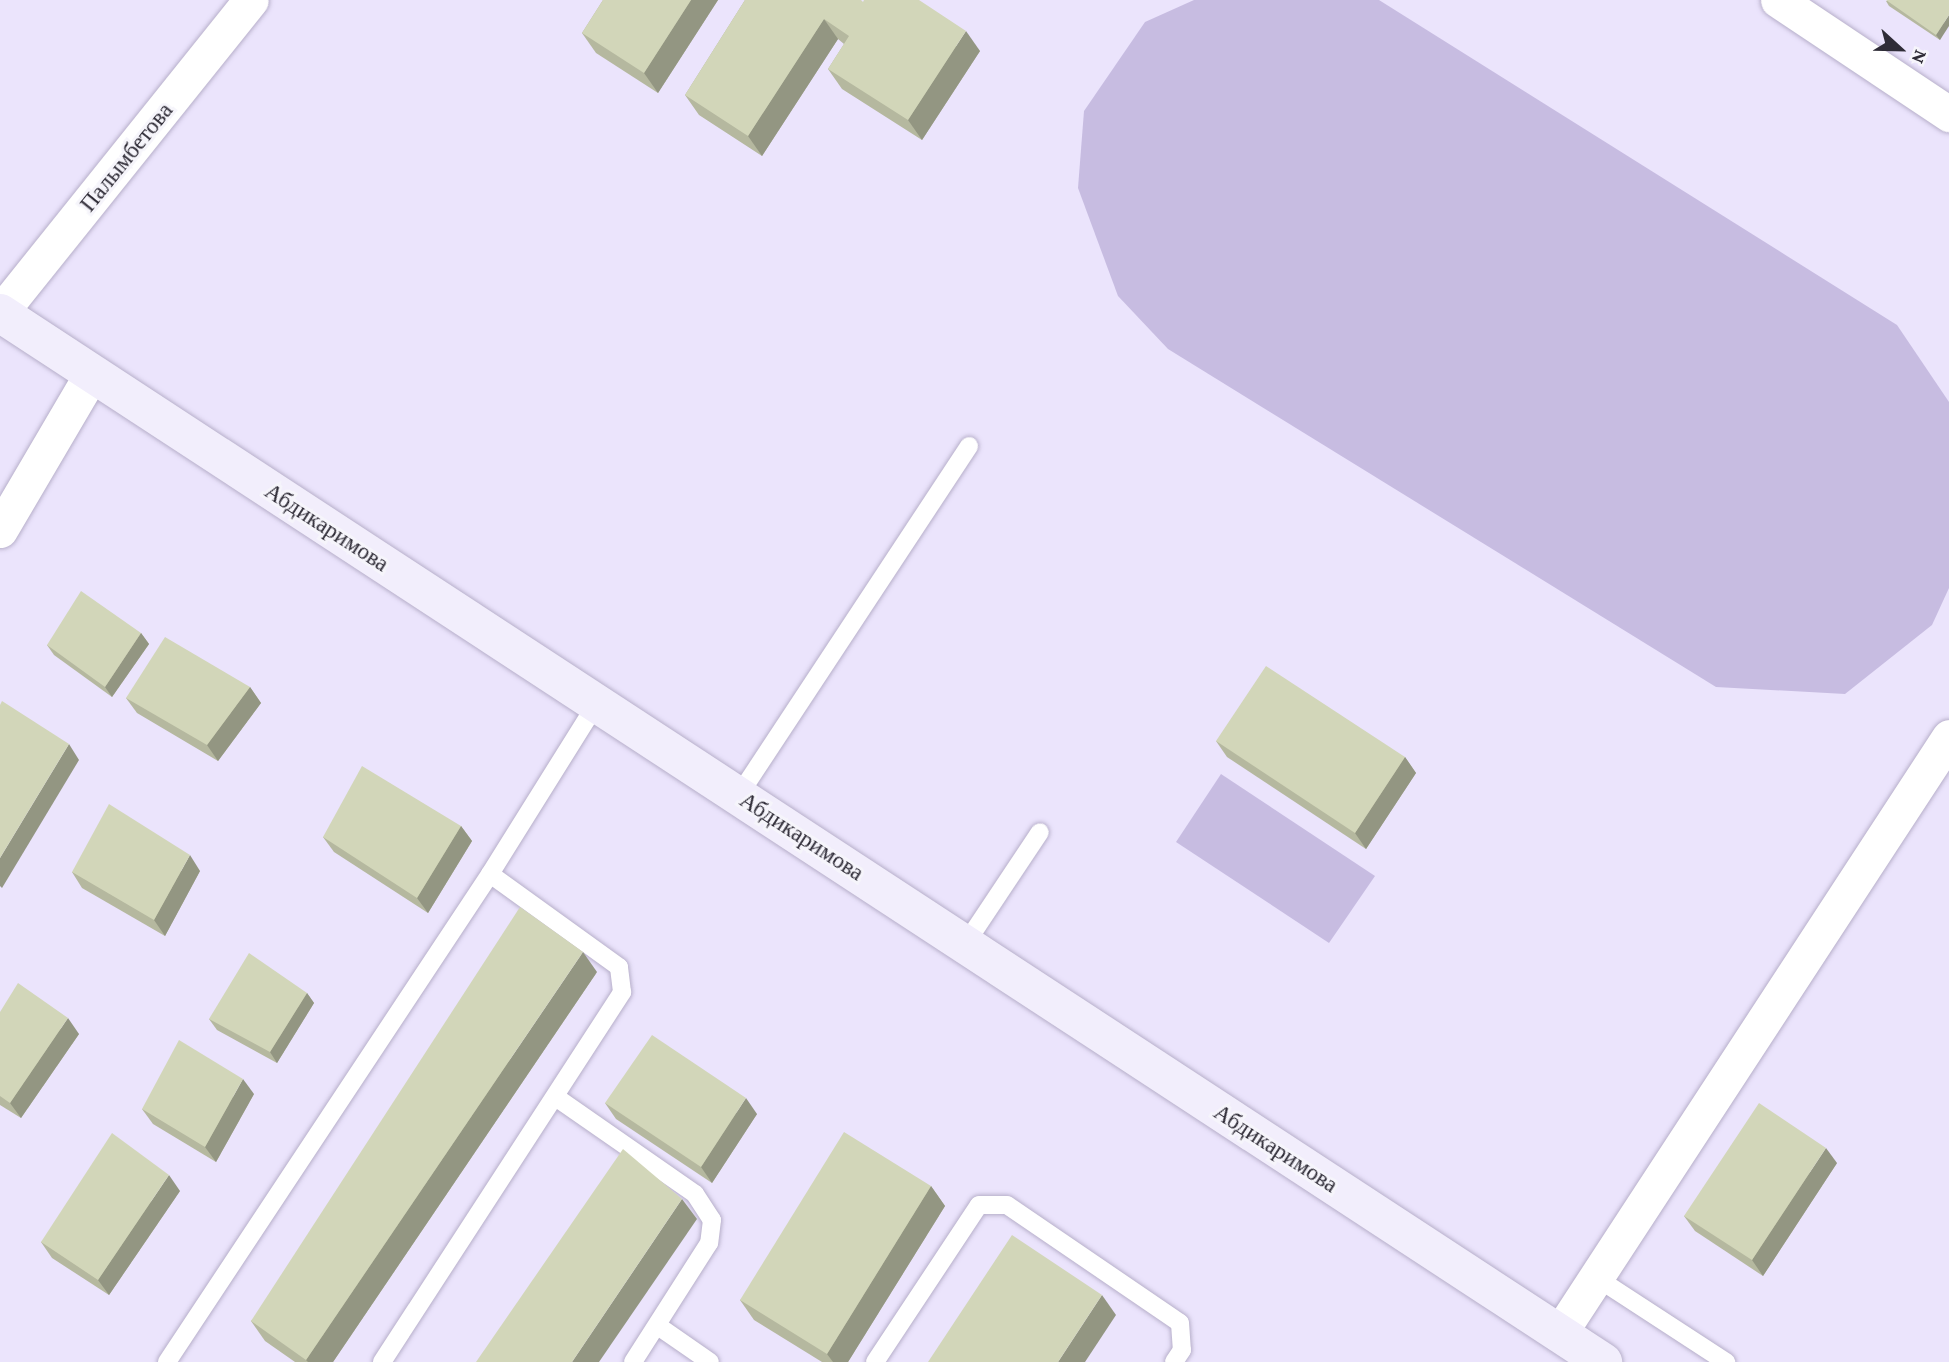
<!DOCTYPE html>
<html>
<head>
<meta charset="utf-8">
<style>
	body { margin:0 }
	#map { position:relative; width:1949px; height:1362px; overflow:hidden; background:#ebe4fc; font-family:"Crimson Pro",serif }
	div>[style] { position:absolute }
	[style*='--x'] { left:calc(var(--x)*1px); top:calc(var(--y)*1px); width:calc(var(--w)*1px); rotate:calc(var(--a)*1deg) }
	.green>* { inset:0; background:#c7bce1 }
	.roads { filter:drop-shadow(0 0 2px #b7afca) drop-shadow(0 0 2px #b7afca) }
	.service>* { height:18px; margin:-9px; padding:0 9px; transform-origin:9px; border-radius:9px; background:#fff }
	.minor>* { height:35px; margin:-17.5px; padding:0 17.5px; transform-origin:17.5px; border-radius:17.5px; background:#fff }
	.secondary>* { height:38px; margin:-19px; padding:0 19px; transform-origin:19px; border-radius:19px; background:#f2eefc }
	.wall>* { inset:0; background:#b5b89f }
	.shaded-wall>* { inset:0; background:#939682 }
	.building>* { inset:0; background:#d2d6b9 }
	span { translate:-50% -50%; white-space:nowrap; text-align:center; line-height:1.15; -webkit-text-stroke:6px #f6f5fb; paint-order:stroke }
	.street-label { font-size:23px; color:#2f2c37 }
	.north { position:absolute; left:1865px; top:14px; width:70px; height:70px; -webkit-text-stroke:5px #f6f5fb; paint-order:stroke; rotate:112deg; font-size:19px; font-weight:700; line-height:28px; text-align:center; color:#2f2c37 }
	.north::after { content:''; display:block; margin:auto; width:24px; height:32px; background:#2f2c37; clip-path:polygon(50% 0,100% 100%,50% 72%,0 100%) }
</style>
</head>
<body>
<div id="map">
	<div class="green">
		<i style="clip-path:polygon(1194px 0,1379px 0,1897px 325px,1949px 402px,1949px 588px,1932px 625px,1845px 694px,1716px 687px,1168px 349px,1118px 296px,1078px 188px,1084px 111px,1145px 22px)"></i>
		<i style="clip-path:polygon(1221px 774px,1375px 876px,1329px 943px,1176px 842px)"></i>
	</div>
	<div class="roads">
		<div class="service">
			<i style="--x:739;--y:795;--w:418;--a:-56.6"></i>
			<i style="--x:966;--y:943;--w:133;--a:-56.3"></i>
			<i style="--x:557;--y:1098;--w:168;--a:34.8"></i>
			<i style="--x:695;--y:1194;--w:31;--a:57"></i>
			<i style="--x:712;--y:1220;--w:23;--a:97"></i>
			<i style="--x:709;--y:1243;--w:141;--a:122.6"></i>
			<i style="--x:1594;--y:1276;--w:158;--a:33.1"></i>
			<i style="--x:658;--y:1326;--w:63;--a:34.7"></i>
			<i style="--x:167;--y:1362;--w:585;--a:-56.5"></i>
			<i style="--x:490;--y:874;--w:202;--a:-58"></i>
			<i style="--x:382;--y:1362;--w:441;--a:-57"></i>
			<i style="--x:622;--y:992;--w:25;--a:-97"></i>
			<i style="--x:619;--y:967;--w:159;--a:-144.2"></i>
			<i style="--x:875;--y:1362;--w:188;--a:-56.5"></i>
			<i style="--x:979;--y:1205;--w:28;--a:0"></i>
			<i style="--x:1007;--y:1205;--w:209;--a:34.3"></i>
			<i style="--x:1180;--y:1323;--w:27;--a:86"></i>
			<i style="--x:1182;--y:1350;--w:14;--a:124"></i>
		</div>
		<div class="minor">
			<i style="--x:1778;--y:0;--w:206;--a:33.7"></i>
			<i style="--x:0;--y:313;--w:401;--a:-51.3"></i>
			<i style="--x:0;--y:530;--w:182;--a:-59.6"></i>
			<i style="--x:1559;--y:1334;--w:713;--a:-56.84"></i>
		</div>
		<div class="secondary">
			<i style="--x:0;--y:313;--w:1916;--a:33.2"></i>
		</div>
	</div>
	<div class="wall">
		<i style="clip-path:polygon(603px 0,718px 0,658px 93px,596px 53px,582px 33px)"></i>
		<i style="clip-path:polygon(745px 0,980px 51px,922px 140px,842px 89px,828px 69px,844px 44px,838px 39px,762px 156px,699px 115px,685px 95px)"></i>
		<i style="clip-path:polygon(1949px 0,1940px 40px,1889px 6px,1886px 1px)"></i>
		<i style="clip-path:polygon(141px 633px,149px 644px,112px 697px,54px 655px,47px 645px)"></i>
		<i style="clip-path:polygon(250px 687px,261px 703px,218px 761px,137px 713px,126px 698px)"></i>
		<i style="clip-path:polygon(1216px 741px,1405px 757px,1416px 773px,1366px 849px,1227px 757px)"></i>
		<i style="clip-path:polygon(461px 826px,472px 841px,428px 913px,334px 852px,323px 837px)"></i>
		<i style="clip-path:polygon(200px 871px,165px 936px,82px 888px,72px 872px)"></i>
		<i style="clip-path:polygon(597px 972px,333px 1362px,295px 1362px,265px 1341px,251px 1321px)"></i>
		<i style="clip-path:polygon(307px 993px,314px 1003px,277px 1063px,217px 1030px,209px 1019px)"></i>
		<i style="clip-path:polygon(0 1012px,79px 1034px,21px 1118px,0 1105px)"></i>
		<i style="clip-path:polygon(254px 1094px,216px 1162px,153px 1124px,142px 1109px)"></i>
		<i style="clip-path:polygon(605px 1103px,757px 1114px,712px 1183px,616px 1119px)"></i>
		<i style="clip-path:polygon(1837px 1163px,1763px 1276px,1695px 1231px,1684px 1216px)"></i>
		<i style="clip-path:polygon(931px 1186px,945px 1206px,848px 1362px,822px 1362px,754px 1320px,740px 1300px)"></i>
		<i style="clip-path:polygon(180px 1191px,109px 1295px,52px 1258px,41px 1242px)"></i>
	</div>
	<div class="shaded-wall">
		<i style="clip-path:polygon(691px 0,718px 0,658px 93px,644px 73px)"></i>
		<i style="clip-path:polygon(1949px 15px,1949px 26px,1940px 40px,1936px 35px)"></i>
		<i style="clip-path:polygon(824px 19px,838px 39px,762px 156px,748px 136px)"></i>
		<i style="clip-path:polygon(966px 31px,980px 51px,922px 140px,908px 120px)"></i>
		<i style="clip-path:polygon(141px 633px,149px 644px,112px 697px,105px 687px)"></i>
		<i style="clip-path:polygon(250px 687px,261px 703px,218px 761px,207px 745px)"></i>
		<i style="clip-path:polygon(69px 744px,79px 760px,2px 888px,0 886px,0 858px)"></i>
		<i style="clip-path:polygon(1405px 757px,1416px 773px,1366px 849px,1355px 833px)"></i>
		<i style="clip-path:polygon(461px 826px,472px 841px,428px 913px,417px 898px)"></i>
		<i style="clip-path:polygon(190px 855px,200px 871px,165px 936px,154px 920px)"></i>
		<i style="clip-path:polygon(583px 952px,597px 972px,333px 1362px,308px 1362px,306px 1360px)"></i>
		<i style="clip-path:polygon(307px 993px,314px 1003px,277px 1063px,270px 1052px)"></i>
		<i style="clip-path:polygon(68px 1018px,79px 1034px,21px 1118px,10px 1103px)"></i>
		<i style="clip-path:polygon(243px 1079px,254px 1094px,216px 1162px,205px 1147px)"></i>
		<i style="clip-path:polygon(746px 1098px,757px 1114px,712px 1183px,701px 1167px)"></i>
		<i style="clip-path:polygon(1826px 1148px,1837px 1163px,1763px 1276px,1752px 1260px)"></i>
		<i style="clip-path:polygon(169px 1175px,180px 1191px,109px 1295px,98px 1280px)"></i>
		<i style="clip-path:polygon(931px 1186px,945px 1206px,848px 1362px,833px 1362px,827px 1354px)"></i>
		<i style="clip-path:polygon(682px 1199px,697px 1219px,599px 1362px,572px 1362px)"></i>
		<i style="clip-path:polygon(1102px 1295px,1116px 1315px,1085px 1362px,1058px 1362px)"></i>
	</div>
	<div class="building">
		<i style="clip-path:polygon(603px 0,691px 0,644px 73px,582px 33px)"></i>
		<i style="clip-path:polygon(745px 0,861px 0,863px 2px,864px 0,919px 0,966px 31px,908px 120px,828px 69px,849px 36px,824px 19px,748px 136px,685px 95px)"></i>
		<i style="clip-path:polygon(1886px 0,1949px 0,1949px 15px,1936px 35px)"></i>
		<i style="clip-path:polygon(81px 591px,141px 633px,105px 687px,47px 645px)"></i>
		<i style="clip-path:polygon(165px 637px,250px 687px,207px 745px,126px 698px)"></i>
		<i style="clip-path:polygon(1266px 666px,1405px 757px,1355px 833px,1216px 741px)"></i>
		<i style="clip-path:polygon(2px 701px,69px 744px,0 858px,0 705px)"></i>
		<i style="clip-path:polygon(362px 766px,461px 826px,417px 898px,323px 837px)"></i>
		<i style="clip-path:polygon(109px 804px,190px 855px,154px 920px,72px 872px)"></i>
		<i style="clip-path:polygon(520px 907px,583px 952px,306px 1360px,251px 1321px)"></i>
		<i style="clip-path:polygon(249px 953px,307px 993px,270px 1052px,209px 1019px)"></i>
		<i style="clip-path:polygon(18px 983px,68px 1018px,10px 1103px,0 1096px,0 1012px)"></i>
		<i style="clip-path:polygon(652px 1035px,746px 1098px,701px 1167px,605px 1103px)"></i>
		<i style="clip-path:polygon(179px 1040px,243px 1079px,205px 1147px,142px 1109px)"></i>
		<i style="clip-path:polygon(1759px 1103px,1826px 1148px,1752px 1260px,1684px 1216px)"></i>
		<i style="clip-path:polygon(844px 1132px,931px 1186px,827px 1354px,740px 1300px)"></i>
		<i style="clip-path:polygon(112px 1133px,169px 1175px,98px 1280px,41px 1242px)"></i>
		<i style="clip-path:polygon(623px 1149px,682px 1199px,572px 1362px,476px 1362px)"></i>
		<i style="clip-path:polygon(1012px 1235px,1102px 1295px,1058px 1362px,928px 1362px)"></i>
	</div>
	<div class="street-label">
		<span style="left:126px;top:157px;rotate:-51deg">Палымбетова</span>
		<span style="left:327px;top:527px;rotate:33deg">Абдикаримова</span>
		<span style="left:802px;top:836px;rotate:33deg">Абдикаримова</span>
		<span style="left:1276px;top:1148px;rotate:33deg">Абдикаримова</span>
	</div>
	<div class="north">N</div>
</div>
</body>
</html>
